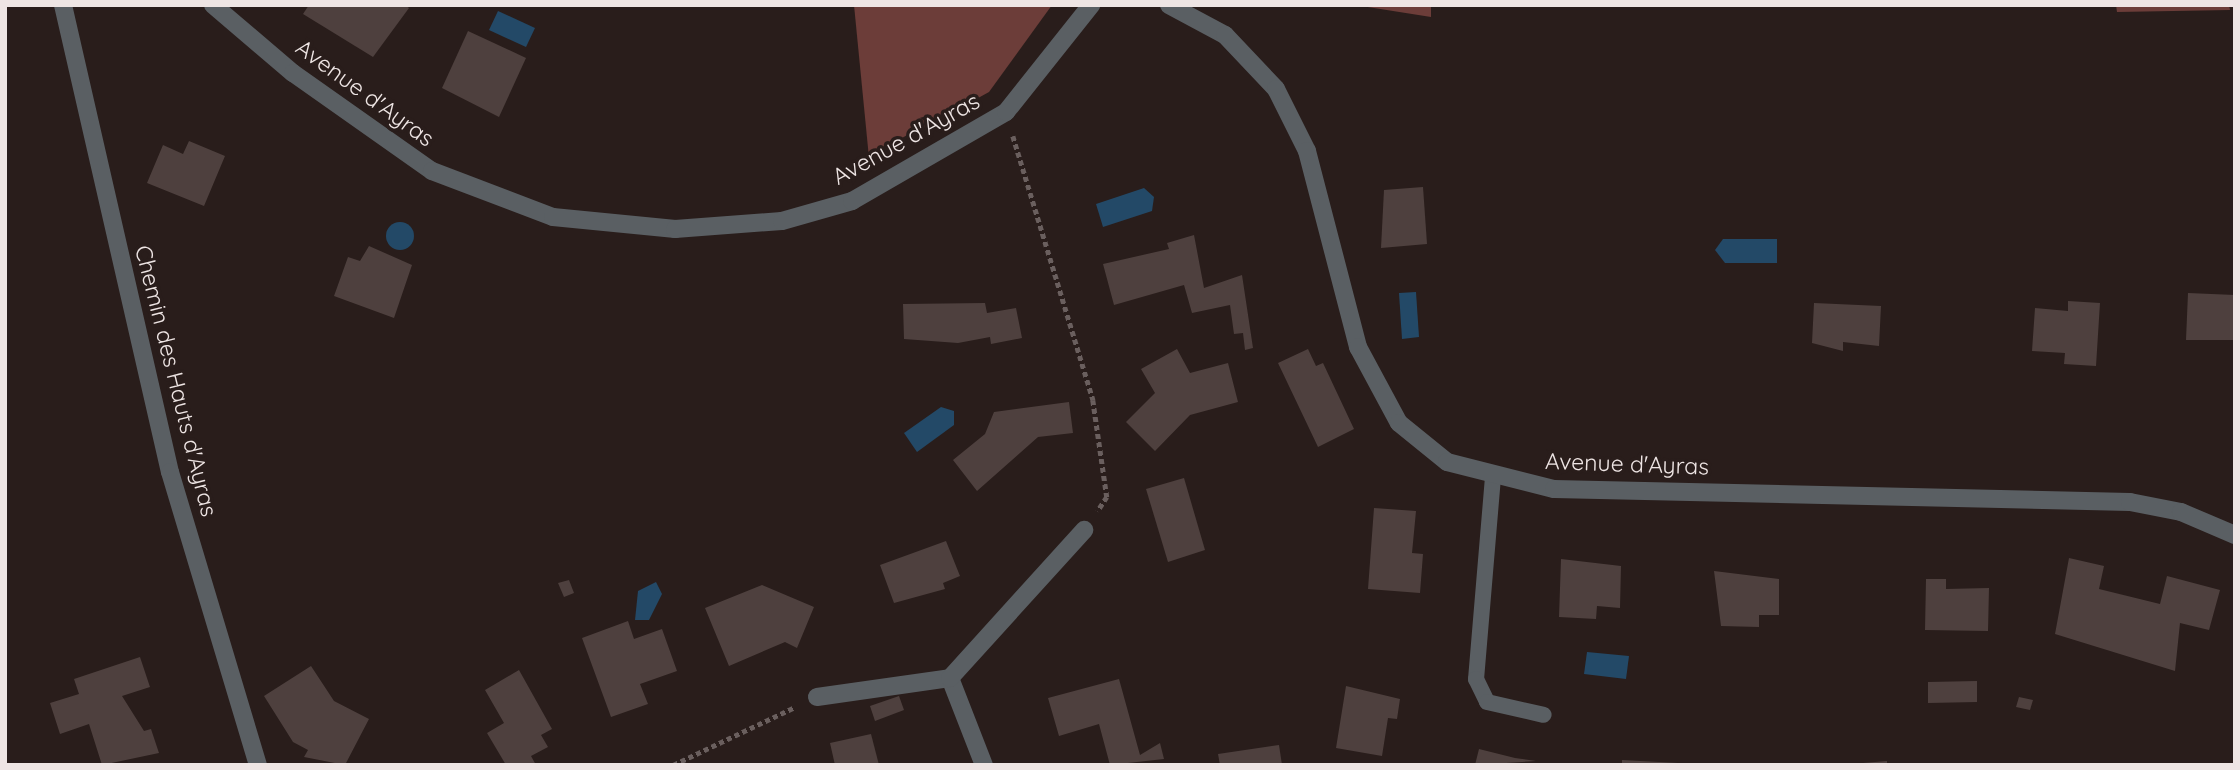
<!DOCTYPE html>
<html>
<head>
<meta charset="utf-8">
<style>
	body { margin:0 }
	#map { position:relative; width:2240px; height:770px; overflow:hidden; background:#291d1b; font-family:Quicksand,sans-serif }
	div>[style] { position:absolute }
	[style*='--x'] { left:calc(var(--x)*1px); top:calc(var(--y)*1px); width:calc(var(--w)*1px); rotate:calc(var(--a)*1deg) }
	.forest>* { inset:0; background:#6c3d39 }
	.water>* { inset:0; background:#234967 }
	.round { border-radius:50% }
	.building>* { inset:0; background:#4e403e }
	.path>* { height:4.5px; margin-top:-2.25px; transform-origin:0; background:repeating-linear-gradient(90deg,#6a5f5e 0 5px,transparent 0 8.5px) }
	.service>* { height:16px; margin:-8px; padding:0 8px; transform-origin:8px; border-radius:8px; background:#5a5f63 }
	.minor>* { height:18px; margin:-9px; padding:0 9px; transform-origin:9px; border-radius:9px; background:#5a5f63 }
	span { translate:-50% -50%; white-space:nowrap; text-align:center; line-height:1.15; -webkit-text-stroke:7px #291d1b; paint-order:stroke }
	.street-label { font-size:23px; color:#eee5e4 }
	.frame { position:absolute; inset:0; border:7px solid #eee5e4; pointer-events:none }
</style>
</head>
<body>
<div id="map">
	<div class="forest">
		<i style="clip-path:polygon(854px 5px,1052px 5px,989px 92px,869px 158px)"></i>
		<i style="clip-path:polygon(1355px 5px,1431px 5px,1431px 17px)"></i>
		<i style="clip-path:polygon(2116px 5px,2229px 5px,2230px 10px,2117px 12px)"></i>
	</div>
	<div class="water">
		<i style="clip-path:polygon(498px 11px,535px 28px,526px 47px,489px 30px)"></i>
		<i style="clip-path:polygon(1144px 188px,1154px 197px,1152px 211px,1103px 227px,1096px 204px)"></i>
		<i class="round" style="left:386px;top:222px;width:28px;height:28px"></i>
		<i style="clip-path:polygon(1723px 239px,1777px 239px,1777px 263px,1725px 263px,1715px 250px)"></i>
		<i style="clip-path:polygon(1416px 292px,1419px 337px,1402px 339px,1399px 293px)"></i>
		<i style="clip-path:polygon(941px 407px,954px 411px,954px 425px,917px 452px,904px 433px)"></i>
		<i style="clip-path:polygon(656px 582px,662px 594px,649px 620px,635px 620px,638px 591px)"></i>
		<i style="clip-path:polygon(1587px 652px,1629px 656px,1626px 679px,1584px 674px)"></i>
	</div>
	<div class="building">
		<i style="clip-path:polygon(309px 5px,405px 5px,409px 8px,373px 57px,303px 14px)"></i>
		<i style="clip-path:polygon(468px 31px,526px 58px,499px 117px,442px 88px)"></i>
		<i style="clip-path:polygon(189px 141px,225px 156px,204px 206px,147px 183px,163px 145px,183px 154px)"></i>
		<i style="clip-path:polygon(1423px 187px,1427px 244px,1381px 248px,1384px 190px)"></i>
		<i style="clip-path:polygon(1194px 235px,1204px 288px,1242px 275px,1253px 348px,1245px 350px,1243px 333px,1234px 334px,1230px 305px,1192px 313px,1184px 285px,1114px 305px,1103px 264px,1169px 249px,1167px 243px)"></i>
		<i style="clip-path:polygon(369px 246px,412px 265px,394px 318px,334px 296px,348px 257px,360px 261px)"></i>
		<i style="clip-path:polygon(2188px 293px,2235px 295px,2235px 340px,2186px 340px)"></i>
		<i style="clip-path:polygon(2068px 301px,2100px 303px,2096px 366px,2064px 364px,2065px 353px,2032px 351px,2035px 308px,2068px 311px)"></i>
		<i style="clip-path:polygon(985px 303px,987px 313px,1016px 308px,1022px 338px,991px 344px,990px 337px,958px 343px,904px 339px,903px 304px)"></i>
		<i style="clip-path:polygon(1814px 303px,1881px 306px,1879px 346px,1843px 342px,1843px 351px,1812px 343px)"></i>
		<i style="clip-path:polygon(1177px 349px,1190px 373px,1228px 363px,1238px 402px,1190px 415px,1155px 451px,1126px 422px,1155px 393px,1141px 369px)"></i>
		<i style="clip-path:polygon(1308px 349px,1316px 366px,1323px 363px,1354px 429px,1318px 447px,1278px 363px)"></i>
		<i style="clip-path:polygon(1069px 402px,1073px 433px,1038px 437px,977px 491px,953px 460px,985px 434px,994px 412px)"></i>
		<i style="clip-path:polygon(1184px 478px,1205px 550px,1168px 562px,1146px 489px)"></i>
		<i style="clip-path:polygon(1374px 508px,1416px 511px,1412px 553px,1423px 554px,1420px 593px,1368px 589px)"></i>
		<i style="clip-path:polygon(946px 541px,960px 576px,943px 583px,945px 589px,894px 603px,880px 565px)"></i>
		<i style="clip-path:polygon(2069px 558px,2104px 566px,2099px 589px,2160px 604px,2167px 576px,2220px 590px,2209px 630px,2180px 623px,2175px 671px,2055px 634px)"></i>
		<i style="clip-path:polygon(1561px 559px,1621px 566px,1620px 608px,1597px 606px,1596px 619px,1559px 617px)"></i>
		<i style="clip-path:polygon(1714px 571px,1779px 579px,1779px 615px,1759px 615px,1759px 627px,1721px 626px)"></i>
		<i style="clip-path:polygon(1926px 579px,1946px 579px,1946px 589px,1989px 588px,1988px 631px,1925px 630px)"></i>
		<i style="clip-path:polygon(569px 580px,574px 593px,564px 597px,558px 583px)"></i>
		<i style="clip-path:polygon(762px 585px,814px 607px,797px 648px,785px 642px,729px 666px,705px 608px)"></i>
		<i style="clip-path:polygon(628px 621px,634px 639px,662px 629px,677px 671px,640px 684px,648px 704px,611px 717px,582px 638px)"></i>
		<i style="clip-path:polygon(140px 657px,150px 687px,122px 696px,144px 731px,151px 729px,159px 753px,102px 765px,89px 724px,60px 734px,50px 703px,79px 694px,74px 679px)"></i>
		<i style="clip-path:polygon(311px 666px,334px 701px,369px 719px,345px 765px,304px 757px,308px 750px,293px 742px,264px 696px)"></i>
		<i style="clip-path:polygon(519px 670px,552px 729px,541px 735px,548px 747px,531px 756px,536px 765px,506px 765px,487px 733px,504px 723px,485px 690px)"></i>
		<i style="clip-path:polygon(1119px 679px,1140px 755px,1160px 743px,1164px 759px,1110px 765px,1099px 724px,1059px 736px,1048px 698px)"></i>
		<i style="clip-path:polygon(1977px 681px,1977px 702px,1928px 703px,1928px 682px)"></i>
		<i style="clip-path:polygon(1346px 686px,1400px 699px,1397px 719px,1388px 718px,1382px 756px,1336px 748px)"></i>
		<i style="clip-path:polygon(899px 696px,904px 710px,875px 721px,870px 706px)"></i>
		<i style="clip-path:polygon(2019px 697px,2033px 700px,2030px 710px,2016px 707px)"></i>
		<i style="clip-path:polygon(871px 734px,879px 765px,835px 765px,830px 743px)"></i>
		<i style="clip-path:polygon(1279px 745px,1282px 765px,1220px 765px,1218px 754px)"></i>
		<i style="clip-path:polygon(1479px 749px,1515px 758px,1536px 761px,1475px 765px)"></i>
		<i style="clip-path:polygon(1622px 760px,1678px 763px,1678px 765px,1622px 765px)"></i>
		<i style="clip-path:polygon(1887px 761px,1887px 765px,1863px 765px,1863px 763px)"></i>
	</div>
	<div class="path">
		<i style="--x:1013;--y:136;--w:276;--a:73.1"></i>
		<i style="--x:1093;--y:400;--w:98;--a:81.8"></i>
		<i style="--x:1107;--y:497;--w:17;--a:123"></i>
		<i style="--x:673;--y:765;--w:135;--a:-25.4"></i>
	</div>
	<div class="service">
		<i style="--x:1493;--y:477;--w:203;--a:94.8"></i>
		<i style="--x:1476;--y:679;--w:25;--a:64"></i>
		<i style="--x:1487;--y:702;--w:58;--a:12.8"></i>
	</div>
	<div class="minor">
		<i style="--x:63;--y:5;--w:479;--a:77.1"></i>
		<i style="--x:170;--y:472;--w:306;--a:73.3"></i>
		<i style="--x:213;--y:5;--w:105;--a:40.4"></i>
		<i style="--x:293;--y:73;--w:170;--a:35.2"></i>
		<i style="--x:432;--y:171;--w:129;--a:20.8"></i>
		<i style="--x:553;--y:217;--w:123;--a:5.6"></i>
		<i style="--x:675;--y:229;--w:107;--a:-4.3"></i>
		<i style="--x:782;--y:221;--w:73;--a:-15.9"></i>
		<i style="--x:852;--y:201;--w:178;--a:-30"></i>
		<i style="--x:1006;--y:112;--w:137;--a:-51.5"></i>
		<i style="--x:1169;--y:5;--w:64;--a:28.2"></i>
		<i style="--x:1225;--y:35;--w:74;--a:46.6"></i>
		<i style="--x:1276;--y:89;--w:69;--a:63.4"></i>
		<i style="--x:1307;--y:151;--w:203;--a:75.4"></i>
		<i style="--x:1358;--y:347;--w:86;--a:61.7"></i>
		<i style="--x:1399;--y:423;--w:62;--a:39.1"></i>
		<i style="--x:1447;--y:462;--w:110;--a:14.2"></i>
		<i style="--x:1554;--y:489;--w:576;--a:1.29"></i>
		<i style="--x:2130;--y:502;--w:52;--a:11.1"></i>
		<i style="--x:2181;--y:512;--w:59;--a:23.1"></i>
		<i style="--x:950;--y:678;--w:93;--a:68.7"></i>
		<i style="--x:817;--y:697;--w:134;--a:-8.1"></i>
		<i style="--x:950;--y:678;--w:200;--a:-47.8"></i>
	</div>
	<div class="street-label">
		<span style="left:365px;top:93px;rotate:36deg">Avenue d'Ayras</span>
		<span style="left:906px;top:139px;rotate:-29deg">Avenue d'Ayras</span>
		<span style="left:176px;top:381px;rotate:76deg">Chemin des Hauts d'Ayras</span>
		<span style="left:1627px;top:464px;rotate:2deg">Avenue d'Ayras</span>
	</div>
	<div class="frame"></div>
</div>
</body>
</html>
